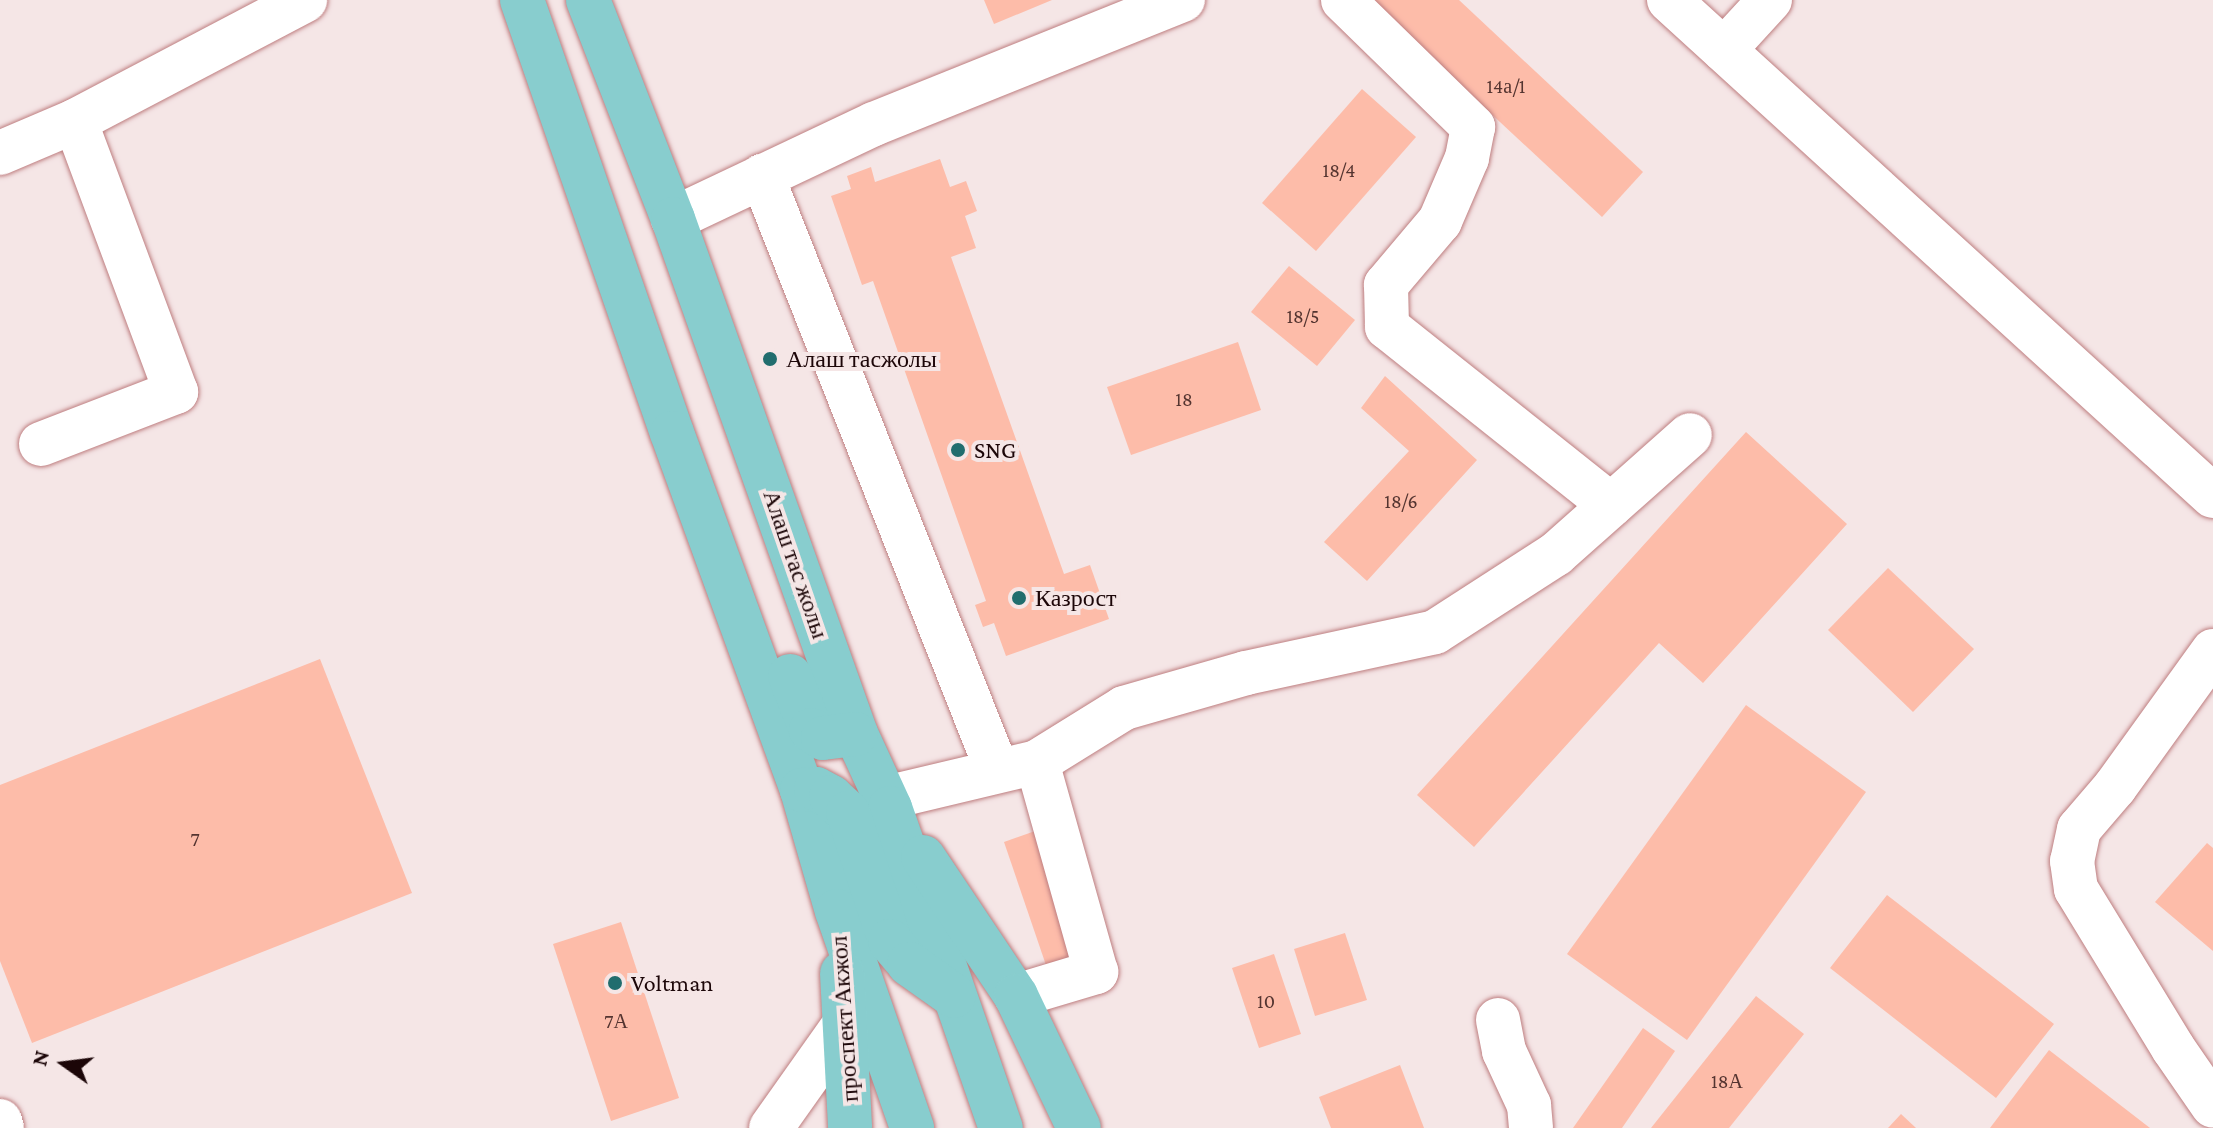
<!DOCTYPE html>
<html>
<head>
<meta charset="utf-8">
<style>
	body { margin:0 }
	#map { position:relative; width:2213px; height:1128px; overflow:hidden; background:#f5e6e6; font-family:"Crimson Pro",serif }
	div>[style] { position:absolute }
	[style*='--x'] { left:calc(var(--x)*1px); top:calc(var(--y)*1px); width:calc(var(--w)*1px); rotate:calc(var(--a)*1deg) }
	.building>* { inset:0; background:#fdbca9 }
	.roads { filter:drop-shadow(0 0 2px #be7e80) drop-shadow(0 0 2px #be7e80) }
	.minor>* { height:44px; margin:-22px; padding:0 22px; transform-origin:22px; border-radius:22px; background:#fff }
	.major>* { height:44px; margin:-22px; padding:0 22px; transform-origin:22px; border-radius:22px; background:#88cdce }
	.dots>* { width:22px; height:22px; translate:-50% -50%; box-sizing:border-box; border:4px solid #f5e6e6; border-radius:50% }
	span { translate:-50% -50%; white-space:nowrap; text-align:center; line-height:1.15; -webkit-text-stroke:8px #f5e6e6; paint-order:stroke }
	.number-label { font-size:20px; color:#543430 }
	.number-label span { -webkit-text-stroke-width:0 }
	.poi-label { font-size:24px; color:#1c0608 }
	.left { translate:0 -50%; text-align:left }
	.street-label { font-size:24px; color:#1c0608 }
	.north { position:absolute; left:24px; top:1024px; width:80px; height:80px; -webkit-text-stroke:6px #f5e6e6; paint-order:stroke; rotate:284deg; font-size:22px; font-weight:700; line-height:32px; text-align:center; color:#1c0608 }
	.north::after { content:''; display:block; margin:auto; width:28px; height:36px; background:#1c0608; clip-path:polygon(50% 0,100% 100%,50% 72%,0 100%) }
</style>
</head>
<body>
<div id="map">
	<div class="building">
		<i style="clip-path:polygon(984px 0,1052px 0,994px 24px)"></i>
		<i style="clip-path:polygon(1369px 0,1459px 0,1643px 172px,1602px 217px)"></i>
		<i style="clip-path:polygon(1362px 89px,1416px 137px,1316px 251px,1262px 203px)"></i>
		<i style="clip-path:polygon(940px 159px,950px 187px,966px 181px,977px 211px,965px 216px,976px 248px,951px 257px,1064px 574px,1090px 565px,1109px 619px,1006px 656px,994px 623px,983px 627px,975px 605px,986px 601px,873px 281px,862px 285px,831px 196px,851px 189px,847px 176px,871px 167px,875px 182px)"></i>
		<i style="clip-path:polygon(1289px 266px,1355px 320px,1317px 366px,1251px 312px)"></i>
		<i style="clip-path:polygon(1238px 342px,1261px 410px,1131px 455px,1107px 387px)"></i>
		<i style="clip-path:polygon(1385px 376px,1477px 460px,1367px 581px,1324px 542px,1409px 451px,1361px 408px)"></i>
		<i style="clip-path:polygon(1746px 432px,1847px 524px,1703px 683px,1659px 643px,1474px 847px,1417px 795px)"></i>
		<i style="clip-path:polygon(1888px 568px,1974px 649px,1913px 712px,1828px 630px)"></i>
		<i style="clip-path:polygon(320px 659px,412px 893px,32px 1043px,0 961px,0 785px)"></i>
		<i style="clip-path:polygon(1746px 705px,1866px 792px,1687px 1040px,1567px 954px)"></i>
		<i style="clip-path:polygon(1038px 830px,1084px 962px,1049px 974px,1004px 842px)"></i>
		<i style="clip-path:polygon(2207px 843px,2213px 848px,2213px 951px,2155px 902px)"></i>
		<i style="clip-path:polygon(1887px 895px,2054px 1024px,1996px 1098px,1830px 968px)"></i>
		<i style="clip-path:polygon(621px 922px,679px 1098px,611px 1121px,553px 944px)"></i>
		<i style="clip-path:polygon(1345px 933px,1367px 1000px,1315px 1016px,1294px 949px)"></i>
		<i style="clip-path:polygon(1274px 954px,1301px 1034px,1259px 1048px,1232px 968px)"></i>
		<i style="clip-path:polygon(1756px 996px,1804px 1034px,1729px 1128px,1651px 1128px)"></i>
		<i style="clip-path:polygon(1643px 1028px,1675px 1051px,1622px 1128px,1573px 1128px)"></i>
		<i style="clip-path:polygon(2049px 1050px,2150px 1128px,1990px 1128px)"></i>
		<i style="clip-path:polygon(1400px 1065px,1424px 1128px,1331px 1128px,1319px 1097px)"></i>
		<i style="clip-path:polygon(1901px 1114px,1916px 1128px,1888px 1128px)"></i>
	</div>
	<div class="roads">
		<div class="minor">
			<i style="--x:1343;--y:0;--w:182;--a:44.3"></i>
			<i style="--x:1473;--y:127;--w:32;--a:101"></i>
			<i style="--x:1467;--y:158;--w:69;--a:113.2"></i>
			<i style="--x:1440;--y:221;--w:84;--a:130.2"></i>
			<i style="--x:1386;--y:285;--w:42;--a:88.6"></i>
			<i style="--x:1387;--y:327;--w:286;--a:38.5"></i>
			<i style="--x:1669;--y:0;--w:736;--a:42.36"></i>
			<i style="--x:1724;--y:50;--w:68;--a:-47.4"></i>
			<i style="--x:0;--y:153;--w:82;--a:-23.1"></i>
			<i style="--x:75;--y:121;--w:260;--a:-27.7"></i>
			<i style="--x:762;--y:176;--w:639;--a:68.42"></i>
			<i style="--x:673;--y:219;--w:222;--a:-25.3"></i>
			<i style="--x:874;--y:124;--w:333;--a:-21.9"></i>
			<i style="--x:41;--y:444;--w:145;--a:-21.1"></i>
			<i style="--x:176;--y:392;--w:289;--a:-110.4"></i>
			<i style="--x:2213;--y:651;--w:168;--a:125.8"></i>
			<i style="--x:2115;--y:787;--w:55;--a:130.6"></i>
			<i style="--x:2079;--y:829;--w:33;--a:102"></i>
			<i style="--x:2072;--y:861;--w:28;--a:82"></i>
			<i style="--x:2076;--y:889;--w:186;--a:58.6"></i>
			<i style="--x:2173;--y:1048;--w:70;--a:55.4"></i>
			<i style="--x:886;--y:798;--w:155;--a:-13.4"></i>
			<i style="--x:1037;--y:762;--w:102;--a:-31.8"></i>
			<i style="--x:1124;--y:708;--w:127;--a:-16"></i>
			<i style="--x:1246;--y:673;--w:193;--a:-12.2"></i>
			<i style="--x:1435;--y:632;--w:144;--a:-32.8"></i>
			<i style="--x:1556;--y:554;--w:179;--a:-41.6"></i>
			<i style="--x:1016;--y:996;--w:84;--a:-16.7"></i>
			<i style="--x:1096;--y:972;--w:218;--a:-105.7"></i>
			<i style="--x:1498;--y:1020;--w:32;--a:79"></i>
			<i style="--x:1504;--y:1051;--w:60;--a:65.2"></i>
			<i style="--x:1529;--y:1105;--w:23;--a:85"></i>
			<i style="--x:0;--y:1121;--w:7;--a:74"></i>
			<i style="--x:771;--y:1128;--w:130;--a:-54.7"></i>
		</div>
		<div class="major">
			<i style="--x:522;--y:0;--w:458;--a:70.9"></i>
			<i style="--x:672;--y:433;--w:380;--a:70"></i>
			<i style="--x:802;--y:790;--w:126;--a:73.9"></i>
			<i style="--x:837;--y:911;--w:230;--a:70.9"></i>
			<i style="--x:588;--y:0;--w:235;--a:68.8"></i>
			<i style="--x:673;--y:219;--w:547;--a:70.44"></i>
			<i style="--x:856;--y:734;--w:81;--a:65.3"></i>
			<i style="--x:890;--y:808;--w:339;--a:70.9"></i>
			<i style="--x:790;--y:676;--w:58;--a:68.7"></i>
			<i style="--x:811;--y:730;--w:14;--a:34"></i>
			<i style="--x:823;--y:738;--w:33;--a:-7"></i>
			<i style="--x:802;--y:790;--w:14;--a:-4"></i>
			<i style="--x:816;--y:789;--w:17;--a:28"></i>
			<i style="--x:831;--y:797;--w:23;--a:43"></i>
			<i style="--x:848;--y:813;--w:135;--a:71.8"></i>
			<i style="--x:890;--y:941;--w:30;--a:50"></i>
			<i style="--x:909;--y:964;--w:55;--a:35.4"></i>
			<i style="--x:923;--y:857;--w:167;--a:56.2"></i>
			<i style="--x:1016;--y:996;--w:146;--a:64.5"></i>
			<i style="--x:842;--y:973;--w:155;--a:87"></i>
		</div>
	</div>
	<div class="dots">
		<i style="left:770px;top:359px;background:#216d6e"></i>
		<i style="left:958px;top:450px;background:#216d6e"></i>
		<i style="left:1019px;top:598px;background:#216d6e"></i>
		<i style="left:615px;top:983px;background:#216d6e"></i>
	</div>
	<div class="number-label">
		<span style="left:1506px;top:86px">14а/1</span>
		<span style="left:1339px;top:170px">18/4</span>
		<span style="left:1303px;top:316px">18/5</span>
		<span style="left:1184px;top:399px">18</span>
		<span style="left:1401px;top:501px">18/6</span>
		<span style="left:195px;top:839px">7</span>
		<span style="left:1266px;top:1001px">10</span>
		<span style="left:616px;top:1021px">7А</span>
		<span style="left:1727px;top:1081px">18А</span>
	</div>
	<div class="poi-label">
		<span class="left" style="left:786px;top:359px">Алаш тасжолы</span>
		<span class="left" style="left:974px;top:450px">SNG</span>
		<span class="left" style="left:1035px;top:598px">Казрост</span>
		<span class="left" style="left:631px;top:983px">Voltman</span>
	</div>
	<div class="street-label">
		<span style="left:796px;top:564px;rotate:71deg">Алаш тас жолы</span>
		<span style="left:844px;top:1019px;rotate:-94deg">проспект Акжол</span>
	</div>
	<div class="north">N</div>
</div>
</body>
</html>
